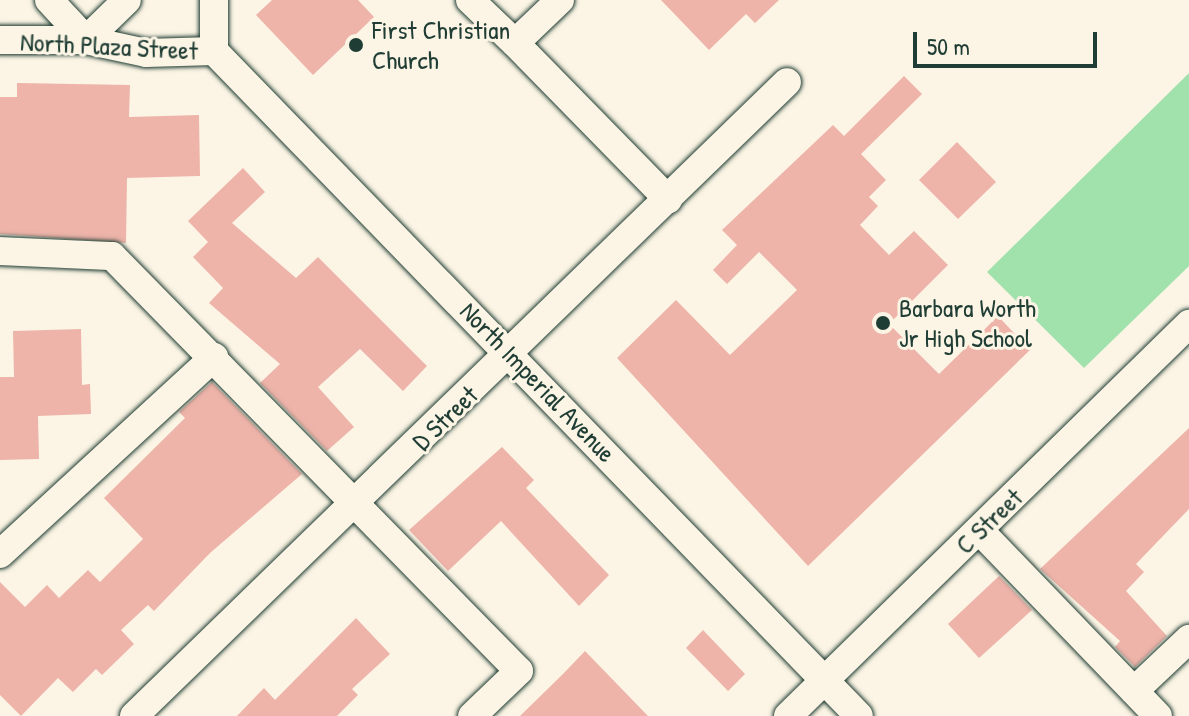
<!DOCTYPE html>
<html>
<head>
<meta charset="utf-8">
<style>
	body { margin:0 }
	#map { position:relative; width:1189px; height:716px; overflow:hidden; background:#fcf5e5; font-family:"Patrick Hand",sans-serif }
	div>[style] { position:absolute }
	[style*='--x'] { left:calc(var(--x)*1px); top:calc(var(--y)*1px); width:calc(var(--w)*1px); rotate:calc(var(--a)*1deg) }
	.green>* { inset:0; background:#a1e2ac }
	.building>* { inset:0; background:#eeb4aa }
	.roads { filter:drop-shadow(0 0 2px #1f3d34) drop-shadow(0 0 2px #1f3d34) }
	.minor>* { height:28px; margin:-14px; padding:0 14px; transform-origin:14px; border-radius:14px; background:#fcf5e5 }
	.dots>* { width:22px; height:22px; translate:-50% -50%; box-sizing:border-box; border:4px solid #fcf5e5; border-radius:50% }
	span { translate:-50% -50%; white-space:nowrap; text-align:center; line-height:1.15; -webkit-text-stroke:6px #fcf5e5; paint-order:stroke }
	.poi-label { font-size:26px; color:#1f3d34 }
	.left { translate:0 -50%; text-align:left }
	.street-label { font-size:26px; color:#1f3d34 }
	.scale { position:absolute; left:913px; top:32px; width:184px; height:36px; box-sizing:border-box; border:4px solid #1f3d34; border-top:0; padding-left:10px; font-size:24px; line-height:28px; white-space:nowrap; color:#1f3d34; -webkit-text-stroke:6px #fcf5e5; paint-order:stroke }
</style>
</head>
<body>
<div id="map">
	<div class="green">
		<i style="clip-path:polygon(1189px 73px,1189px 266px,1084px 368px,987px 272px)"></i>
	</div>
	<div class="building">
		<i style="clip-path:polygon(272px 0,358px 0,374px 17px,313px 75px,256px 15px)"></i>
		<i style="clip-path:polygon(661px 0,779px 0,755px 23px,746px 14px,709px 50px)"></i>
		<i style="clip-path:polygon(904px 76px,922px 94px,861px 154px,886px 180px,869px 197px,878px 206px,860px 225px,889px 255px,914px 231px,948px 265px,889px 324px,939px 374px,998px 316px,1030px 350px,808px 566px,617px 358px,676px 300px,730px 355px,797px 290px,759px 252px,727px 284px,713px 270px,737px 245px,722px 230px,833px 125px,844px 136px)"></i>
		<i style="clip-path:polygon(17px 83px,130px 85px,129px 117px,199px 115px,200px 176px,127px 178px,126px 243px,0 234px,0 97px,17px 97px)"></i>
		<i style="clip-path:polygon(957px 142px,996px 182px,958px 219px,919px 180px)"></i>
		<i style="clip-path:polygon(243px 168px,265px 192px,232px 223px,296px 278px,318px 257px,427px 366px,403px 391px,360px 349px,318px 387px,354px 427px,327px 451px,260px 383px,280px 364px,209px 303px,223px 288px,193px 257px,208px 242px,188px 221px)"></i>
		<i style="clip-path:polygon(81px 329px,82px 385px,90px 384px,91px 414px,38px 416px,39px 459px,0 460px,0 377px,14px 377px,13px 331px)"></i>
		<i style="clip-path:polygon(212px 382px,302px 474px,210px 553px,154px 611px,148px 605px,121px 630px,134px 644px,102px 675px,96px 669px,73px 692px,58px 678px,21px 716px,0 695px,0 582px,25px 607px,47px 585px,59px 598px,88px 570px,100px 582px,143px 539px,104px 498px,185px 418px,179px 412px)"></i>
		<i style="clip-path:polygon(1189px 428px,1189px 509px,1136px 564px,1144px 572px,1126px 591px,1167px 636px,1135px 667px,1115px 647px,1120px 641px,1040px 569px)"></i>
		<i style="clip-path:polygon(502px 447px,534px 480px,526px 488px,609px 575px,579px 606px,501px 521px,448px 571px,409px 530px)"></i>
		<i style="clip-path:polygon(999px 576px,1032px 610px,979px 658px,948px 624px)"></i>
		<i style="clip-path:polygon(356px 618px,390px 654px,352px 689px,358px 695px,337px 716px,237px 716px,264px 688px,275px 700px)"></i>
		<i style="clip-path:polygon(703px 630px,745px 674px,728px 691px,686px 648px)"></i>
		<i style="clip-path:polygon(585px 651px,648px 716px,520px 716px,563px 674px)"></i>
	</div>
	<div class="roads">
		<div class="minor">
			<i style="--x:49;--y:0;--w:54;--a:47.2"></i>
			<i style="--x:470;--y:0;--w:62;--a:43.7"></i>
			<i style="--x:560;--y:0;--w:62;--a:136.3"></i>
			<i style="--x:515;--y:43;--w:219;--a:45.6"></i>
			<i style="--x:0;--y:40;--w:86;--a:0"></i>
			<i style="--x:86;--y:40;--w:61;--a:12.2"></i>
			<i style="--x:146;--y:53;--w:68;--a:-1.7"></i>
			<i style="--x:86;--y:40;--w:57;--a:-44.3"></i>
			<i style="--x:214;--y:51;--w:926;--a:45.87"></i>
			<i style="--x:214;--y:51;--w:51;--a:-90"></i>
			<i style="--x:0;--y:251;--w:112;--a:2.6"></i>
			<i style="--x:112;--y:256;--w:581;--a:45.56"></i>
			<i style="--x:519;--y:671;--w:65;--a:136.2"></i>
			<i style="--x:979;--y:530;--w:258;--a:46.1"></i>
			<i style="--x:0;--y:554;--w:291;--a:-42.6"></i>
			<i style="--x:1134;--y:691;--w:76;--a:-43.4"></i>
			<i style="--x:134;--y:716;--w:910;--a:-44.15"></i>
			<i style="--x:788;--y:716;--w:561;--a:-44.35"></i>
		</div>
	</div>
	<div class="dots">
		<i style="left:356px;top:45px;background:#1f3d34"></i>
		<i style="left:883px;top:323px;background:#1f3d34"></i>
	</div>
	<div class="poi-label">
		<span class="left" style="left:372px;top:45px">First Christian<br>Church</span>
		<span class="left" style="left:899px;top:323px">Barbara Worth<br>Jr High School</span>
	</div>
	<div class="street-label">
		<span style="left:109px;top:46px;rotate:3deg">North Plaza Street</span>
		<span style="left:538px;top:382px;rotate:46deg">North Imperial Avenue</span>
		<span style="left:445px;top:418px;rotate:-44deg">D Street</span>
		<span style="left:989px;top:521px;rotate:-44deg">C Street</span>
	</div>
	<div class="scale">50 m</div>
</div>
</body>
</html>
